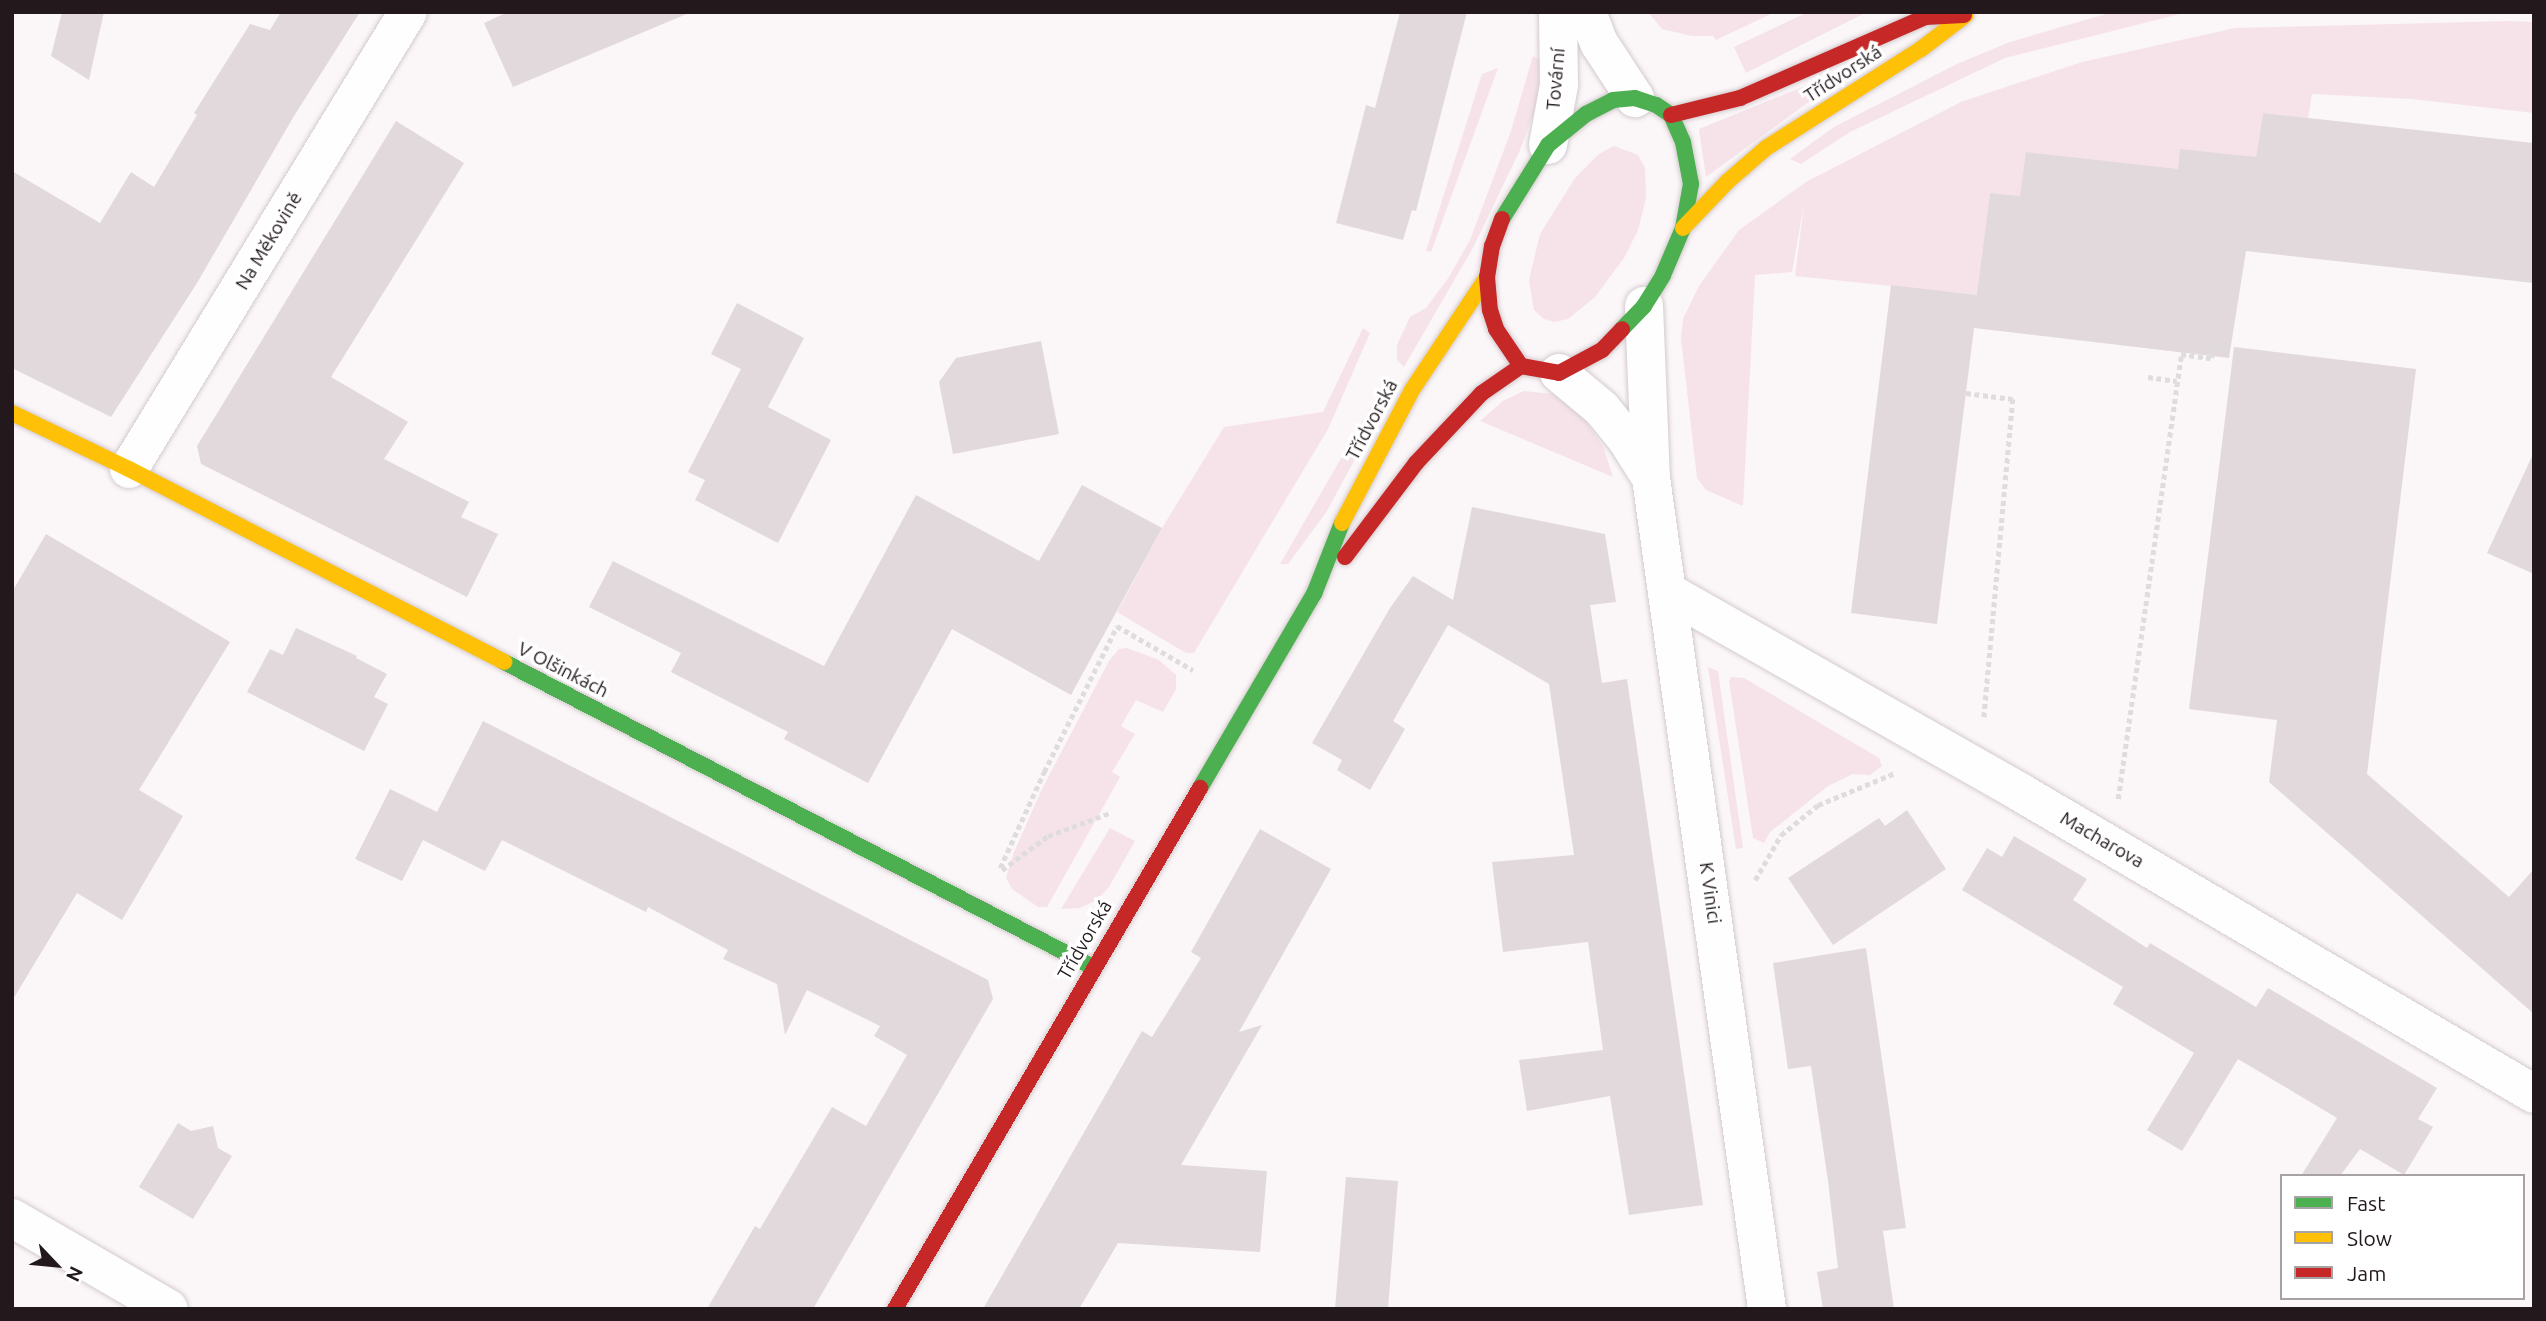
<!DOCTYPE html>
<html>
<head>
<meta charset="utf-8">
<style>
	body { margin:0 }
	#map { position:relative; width:2546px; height:1321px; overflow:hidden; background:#fbf6f8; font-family:Ubuntu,sans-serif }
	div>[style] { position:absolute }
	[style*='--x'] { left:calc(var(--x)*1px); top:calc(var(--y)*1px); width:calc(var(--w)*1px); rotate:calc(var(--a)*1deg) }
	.green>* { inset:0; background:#f6e3e9 }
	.building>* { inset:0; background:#e2d9dc }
	.path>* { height:4.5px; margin-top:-2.25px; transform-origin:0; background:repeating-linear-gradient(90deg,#dedcdd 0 5px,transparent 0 8.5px) }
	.roads { filter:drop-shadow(0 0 2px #d3cbce) drop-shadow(0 0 2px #d3cbce) }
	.street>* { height:38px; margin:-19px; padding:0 19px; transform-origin:19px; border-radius:19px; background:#fefefe }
	.fast>* { height:16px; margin:-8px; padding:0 8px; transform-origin:8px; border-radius:8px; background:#4caf50 }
	.slow>* { height:16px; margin:-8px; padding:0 8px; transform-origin:8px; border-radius:8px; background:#ffc107 }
	.jam>* { height:16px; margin:-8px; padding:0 8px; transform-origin:8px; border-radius:8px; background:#c62828 }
	span { translate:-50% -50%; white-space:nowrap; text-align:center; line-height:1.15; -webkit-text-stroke:7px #fff; paint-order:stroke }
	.street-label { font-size:19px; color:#23191c }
	.frame { position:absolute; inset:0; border:14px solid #23191c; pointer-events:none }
	.legend { position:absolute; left:2280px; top:1174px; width:245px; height:126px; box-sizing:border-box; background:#fff; border:2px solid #a7a3a4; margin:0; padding:9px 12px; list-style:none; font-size:21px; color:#23191c }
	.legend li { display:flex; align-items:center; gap:14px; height:35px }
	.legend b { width:35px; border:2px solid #a7a3a4 }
	.north { position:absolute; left:21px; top:1230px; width:70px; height:70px; -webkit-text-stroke:5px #fff; paint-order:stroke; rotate:116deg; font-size:19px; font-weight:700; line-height:28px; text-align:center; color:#23191c }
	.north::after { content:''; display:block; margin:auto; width:24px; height:32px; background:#23191c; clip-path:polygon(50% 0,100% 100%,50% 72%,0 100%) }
</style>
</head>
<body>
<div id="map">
	<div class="green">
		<i style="clip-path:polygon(1648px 12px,1775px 12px,1716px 40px,1713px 36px,1692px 36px,1662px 29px)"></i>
		<i style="clip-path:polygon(1808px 12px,1867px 12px,1746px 73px,1734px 47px)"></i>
		<i style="clip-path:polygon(2113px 12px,2188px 12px,2005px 58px,1850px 132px,1801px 164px,1790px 159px,1834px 127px,1957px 64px,2010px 42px)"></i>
		<i style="clip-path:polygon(2511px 21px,2534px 22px,2534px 113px,2412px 99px,2312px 94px,2308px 118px,2263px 113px,2256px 157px,2177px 180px,2020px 196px,1990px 193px,1978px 295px,1795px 276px,1804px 204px,1792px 272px,1755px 275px,1743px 506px,1706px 490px,1697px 478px,1681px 338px,1683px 319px,1699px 286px,1739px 230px,1806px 182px,1961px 102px,2082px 62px,2235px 28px)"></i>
		<i style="clip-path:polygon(1533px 56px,1540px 60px,1539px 99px,1520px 150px,1474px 246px,1404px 367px,1397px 360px,1397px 345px,1410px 317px,1426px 308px,1449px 277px,1470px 240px,1511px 131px)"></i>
		<i style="clip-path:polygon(1498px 68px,1431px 252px,1426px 251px,1482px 74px)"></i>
		<i style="clip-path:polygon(1832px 75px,1836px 82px,1706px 177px,1699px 129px)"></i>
		<i style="clip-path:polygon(1614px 146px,1638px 155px,1645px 168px,1646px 198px,1638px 230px,1624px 258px,1595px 297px,1568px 319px,1554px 322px,1544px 319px,1534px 310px,1529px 280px,1540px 234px,1575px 178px,1599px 154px)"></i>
		<i style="clip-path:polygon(1363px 328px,1370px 333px,1328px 429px,1194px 653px,1186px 653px,1117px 612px,1162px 528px,1224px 427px,1323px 412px)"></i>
		<i style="clip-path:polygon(1524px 391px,1553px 394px,1582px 416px,1603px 446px,1613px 477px,1480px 421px,1503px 401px)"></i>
		<i style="clip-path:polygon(1390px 394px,1327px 511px,1288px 564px,1280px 564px,1377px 396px)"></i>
		<i style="clip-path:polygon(1127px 648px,1159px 660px,1176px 675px,1176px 689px,1163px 712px,1136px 700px,1121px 726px,1135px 734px,1112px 772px,1120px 777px,1047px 907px,1038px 907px,1012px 889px,1006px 878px,1014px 852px,1042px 789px,1109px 661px,1119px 649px)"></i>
		<i style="clip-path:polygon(1708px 667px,1718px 671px,1743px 848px,1736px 849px)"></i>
		<i style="clip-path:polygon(1731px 677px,1744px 678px,1879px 758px,1882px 766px,1870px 775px,1853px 774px,1828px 786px,1770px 832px,1764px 843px,1753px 838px,1729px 681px)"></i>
		<i style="clip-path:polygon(1110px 828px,1135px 841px,1109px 887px,1097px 900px,1080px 908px,1061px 909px)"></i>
	</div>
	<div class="building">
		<i style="clip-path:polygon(62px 12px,104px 12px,89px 80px,51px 56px)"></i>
		<i style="clip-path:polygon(281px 12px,360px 12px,294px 116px,197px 283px,111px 417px,12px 368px,12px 171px,100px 223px,131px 172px,154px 187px,197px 115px,194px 113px,250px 24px,270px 30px)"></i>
		<i style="clip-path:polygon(508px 12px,689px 12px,689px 13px,513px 87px,484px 23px)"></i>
		<i style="clip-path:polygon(1400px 12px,1467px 12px,1416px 211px,1412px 210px,1403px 240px,1336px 223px,1366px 105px,1375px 108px)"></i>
		<i style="clip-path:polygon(2263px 113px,2534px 143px,2534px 283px,2246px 251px,2229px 358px,1974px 328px,1937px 624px,1851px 613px,1891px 285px,1977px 295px,1990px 193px,2020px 196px,2026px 152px,2178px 169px,2180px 149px,2256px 157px)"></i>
		<i style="clip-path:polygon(396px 121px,464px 163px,331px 377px,408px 422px,384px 459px,469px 502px,461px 517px,498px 534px,467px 597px,201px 464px,197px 446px)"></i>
		<i style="clip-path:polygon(737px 303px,804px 338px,768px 407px,831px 440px,778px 543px,695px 500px,705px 480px,688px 472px,741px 369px,711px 354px)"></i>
		<i style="clip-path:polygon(1041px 341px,1059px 434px,953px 454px,939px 382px,956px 358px)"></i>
		<i style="clip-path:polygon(2234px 347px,2416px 369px,2367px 774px,2509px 897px,2534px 869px,2534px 1014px,2269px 782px,2277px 720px,2189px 709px)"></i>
		<i style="clip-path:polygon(2534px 452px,2534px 574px,2487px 553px)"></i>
		<i style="clip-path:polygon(1082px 485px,1162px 528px,1071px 695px,952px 629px,868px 783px,784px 739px,788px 732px,671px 672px,681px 653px,589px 607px,613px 561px,824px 666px,916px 495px,1039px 561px)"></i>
		<i style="clip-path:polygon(1472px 507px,1605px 534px,1616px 602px,1590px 605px,1602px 683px,1627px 679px,1703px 1205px,1629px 1215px,1610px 1096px,1527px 1111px,1519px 1060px,1603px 1050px,1588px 942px,1503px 952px,1492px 862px,1574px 855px,1549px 684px,1448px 625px,1393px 721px,1405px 729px,1370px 790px,1337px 770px,1342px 760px,1312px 743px,1390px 608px,1413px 576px,1453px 600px)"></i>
		<i style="clip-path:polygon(46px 534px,230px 642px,139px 790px,183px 816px,122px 920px,77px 893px,12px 1001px,12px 592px)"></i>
		<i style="clip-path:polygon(296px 628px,357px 656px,356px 658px,387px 674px,374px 697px,388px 704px,364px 751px,247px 692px,270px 649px,283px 655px)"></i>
		<i style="clip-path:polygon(483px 721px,988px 980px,993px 999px,813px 1309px,707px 1309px,755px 1226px,760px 1229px,832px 1107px,866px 1126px,907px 1055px,874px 1036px,880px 1026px,807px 990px,785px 1035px,777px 984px,723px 959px,728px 950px,648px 907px,646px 912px,502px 840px,485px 871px,423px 840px,402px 881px,355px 859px,390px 789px,437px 812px)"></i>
		<i style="clip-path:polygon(1907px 810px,1946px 869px,1833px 945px,1788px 878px,1879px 818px,1885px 826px)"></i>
		<i style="clip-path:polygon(1260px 829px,1331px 869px,1239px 1032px,1262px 1025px,1181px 1165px,1267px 1171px,1260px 1252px,1118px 1243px,1079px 1309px,983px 1309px,1142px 1031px,1152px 1037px,1201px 958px,1191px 952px)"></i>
		<i style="clip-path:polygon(2014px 836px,2087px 879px,2073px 900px,2147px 948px,2150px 943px,2256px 1007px,2268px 988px,2437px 1088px,2418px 1119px,2433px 1127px,2404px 1175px,2360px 1149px,2340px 1176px,2301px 1176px,2337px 1118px,2238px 1059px,2182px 1151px,2147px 1130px,2194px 1053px,2113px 1004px,2123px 987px,1962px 890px,1987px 848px,2002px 857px)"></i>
		<i style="clip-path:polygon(1866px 948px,1906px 1228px,1883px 1231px,1894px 1309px,1823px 1309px,1817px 1272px,1838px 1268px,1828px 1181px,1811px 1066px,1788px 1069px,1773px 963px)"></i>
		<i style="clip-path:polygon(178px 1123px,191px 1131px,213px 1126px,218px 1148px,232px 1156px,193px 1219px,139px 1187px)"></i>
		<i style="clip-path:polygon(1346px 1177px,1398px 1181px,1388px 1309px,1335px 1309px)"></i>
	</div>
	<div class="path">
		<i style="--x:2148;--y:377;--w:29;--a:8"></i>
		<i style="--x:1966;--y:393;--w:47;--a:7.3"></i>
		<i style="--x:2013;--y:399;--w:320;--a:95.2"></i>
		<i style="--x:2118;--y:799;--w:449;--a:-81.9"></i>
		<i style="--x:2181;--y:354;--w:30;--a:8"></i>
		<i style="--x:2211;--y:358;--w:13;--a:-81"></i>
		<i style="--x:1000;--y:868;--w:106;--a:-65.4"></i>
		<i style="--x:1044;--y:772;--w:163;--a:-63.4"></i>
		<i style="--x:1117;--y:626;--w:88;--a:30.1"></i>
		<i style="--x:1002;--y:870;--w:57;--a:-36.5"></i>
		<i style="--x:1048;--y:836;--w:66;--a:-20.4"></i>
		<i style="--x:1755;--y:880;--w:52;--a:-60"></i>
		<i style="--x:1781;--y:835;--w:48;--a:-39"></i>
		<i style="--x:1818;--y:805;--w:83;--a:-22.6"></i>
	</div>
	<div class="roads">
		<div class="street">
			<i style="--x:1587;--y:12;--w:33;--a:69"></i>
			<i style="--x:1599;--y:43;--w:66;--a:56.8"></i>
			<i style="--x:1548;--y:145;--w:61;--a:-79.6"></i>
			<i style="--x:1559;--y:85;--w:73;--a:-90.8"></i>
			<i style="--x:1644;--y:306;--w:172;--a:87.7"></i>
			<i style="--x:1651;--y:478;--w:839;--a:82.05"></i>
			<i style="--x:1559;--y:373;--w:56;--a:39.9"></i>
			<i style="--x:1602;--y:409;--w:40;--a:51"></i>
			<i style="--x:1627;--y:440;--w:45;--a:57.7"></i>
			<i style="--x:129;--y:469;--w:535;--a:-58.6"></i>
			<i style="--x:1668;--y:592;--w:403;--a:29.6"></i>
			<i style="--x:2018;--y:791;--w:598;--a:30.42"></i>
			<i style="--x:12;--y:1218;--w:181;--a:30.1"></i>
		</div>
		<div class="fast">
			<i style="--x:1502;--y:219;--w:87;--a:-58.1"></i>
			<i style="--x:1548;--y:145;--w:49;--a:-39.2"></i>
			<i style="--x:1586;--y:114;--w:30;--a:-27"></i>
			<i style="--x:1613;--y:100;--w:22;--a:-5"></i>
			<i style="--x:1622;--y:329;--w:32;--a:-46"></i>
			<i style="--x:1644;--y:306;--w:36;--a:-58"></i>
			<i style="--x:1663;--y:275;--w:51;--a:-66.9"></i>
			<i style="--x:1683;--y:228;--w:45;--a:-79.7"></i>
			<i style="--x:1691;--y:184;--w:43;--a:-100.8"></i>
			<i style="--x:1683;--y:142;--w:30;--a:-114"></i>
			<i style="--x:1671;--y:115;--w:18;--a:-146"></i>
			<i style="--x:1656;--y:105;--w:22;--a:-162"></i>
			<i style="--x:504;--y:662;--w:663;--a:27.38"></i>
			<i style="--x:1200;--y:788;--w:225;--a:-59.6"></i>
			<i style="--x:1314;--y:594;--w:76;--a:-68.5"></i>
		</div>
		<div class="slow">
			<i style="--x:1683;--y:228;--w:65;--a:-46.2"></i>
			<i style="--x:1728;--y:181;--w:50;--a:-41"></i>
			<i style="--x:1766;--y:148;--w:184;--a:-32.6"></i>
			<i style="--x:1921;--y:49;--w:56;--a:-37.1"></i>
			<i style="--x:12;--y:413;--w:130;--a:25.6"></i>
			<i style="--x:129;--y:469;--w:422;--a:27.2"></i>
			<i style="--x:1342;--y:523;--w:150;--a:-62.2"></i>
			<i style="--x:1412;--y:390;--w:136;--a:-56.4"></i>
		</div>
		<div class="jam">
			<i style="--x:1671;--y:115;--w:71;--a:-13.8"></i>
			<i style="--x:1740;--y:98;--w:202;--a:-23.6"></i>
			<i style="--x:1925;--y:17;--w:39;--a:-3"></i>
			<i style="--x:1502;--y:219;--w:29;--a:110"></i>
			<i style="--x:1492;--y:246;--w:31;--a:99"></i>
			<i style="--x:1487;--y:277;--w:33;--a:85"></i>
			<i style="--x:1490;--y:310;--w:20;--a:72"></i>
			<i style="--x:1496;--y:329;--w:45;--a:56"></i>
			<i style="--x:1521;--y:366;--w:39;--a:10"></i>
			<i style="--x:1559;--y:373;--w:49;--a:-28.1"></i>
			<i style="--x:1602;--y:350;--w:29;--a:-46"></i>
			<i style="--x:1345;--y:557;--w:118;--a:-52.9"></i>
			<i style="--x:1416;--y:463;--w:96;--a:-46.7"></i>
			<i style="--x:1482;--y:393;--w:47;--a:-34.7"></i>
			<i style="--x:895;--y:1309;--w:604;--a:-59.65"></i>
		</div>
	</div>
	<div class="street-label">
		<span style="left:1843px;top:74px;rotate:-33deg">Třídvorská</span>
		<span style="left:1556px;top:79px;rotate:-85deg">Tovární</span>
		<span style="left:269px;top:241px;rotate:-59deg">Na Měkovině</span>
		<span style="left:1372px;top:420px;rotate:-62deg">Třídvorská</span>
		<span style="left:563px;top:670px;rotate:27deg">V Olšinkách</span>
		<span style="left:2102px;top:840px;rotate:30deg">Macharova</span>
		<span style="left:1710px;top:893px;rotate:82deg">K Vinici</span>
		<span style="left:1085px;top:940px;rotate:-60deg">Třídvorská</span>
	</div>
	<div class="frame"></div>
	<ul class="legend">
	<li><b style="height:9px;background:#4caf50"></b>Fast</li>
	<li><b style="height:9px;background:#ffc107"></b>Slow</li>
	<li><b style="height:9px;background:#c62828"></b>Jam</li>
	</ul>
	<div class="north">N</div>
</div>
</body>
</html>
